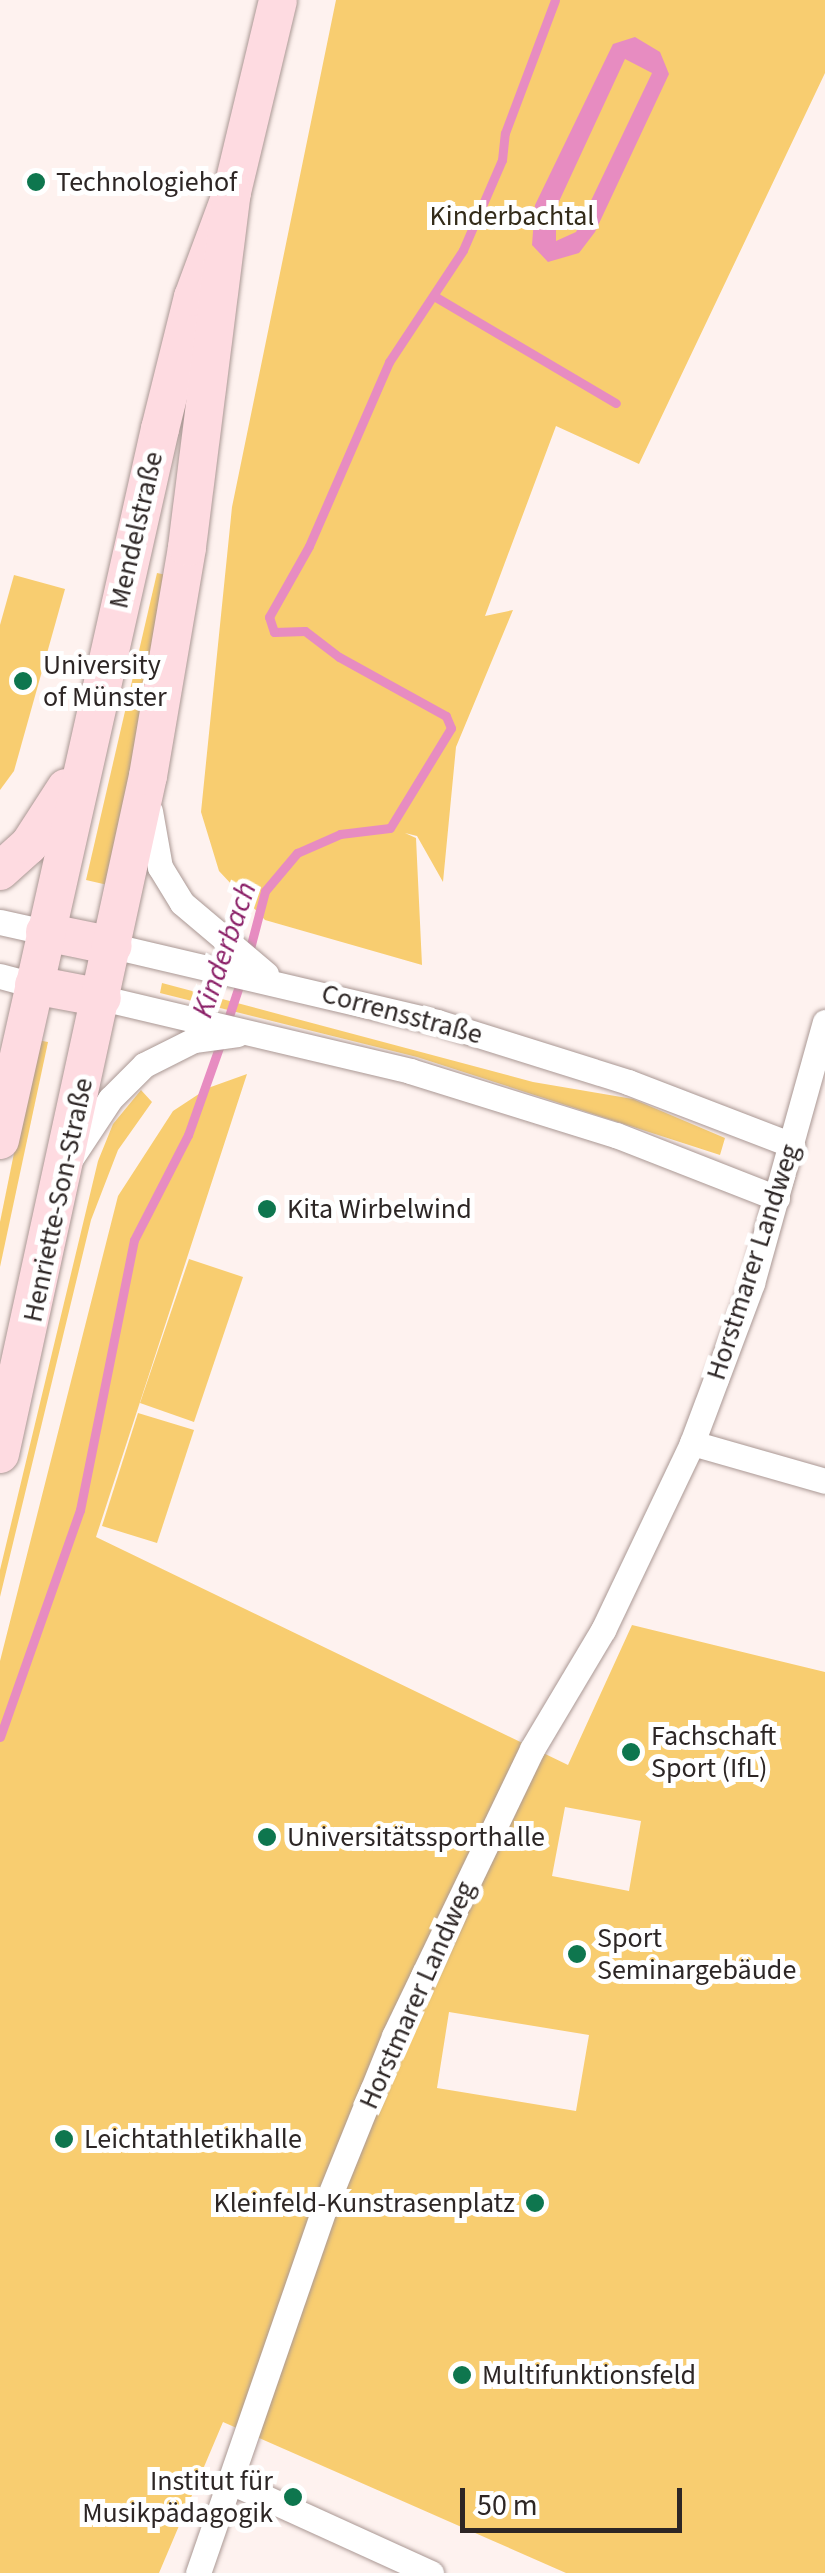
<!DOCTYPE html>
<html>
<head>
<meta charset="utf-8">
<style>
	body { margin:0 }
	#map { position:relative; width:825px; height:2573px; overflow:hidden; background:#fef2ef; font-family:"Source Sans 3",sans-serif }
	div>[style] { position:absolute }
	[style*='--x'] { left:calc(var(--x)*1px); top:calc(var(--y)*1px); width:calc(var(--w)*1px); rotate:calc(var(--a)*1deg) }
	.green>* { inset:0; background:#f8cd70 }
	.water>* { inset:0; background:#e78cc1 }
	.stream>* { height:9px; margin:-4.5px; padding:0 4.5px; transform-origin:4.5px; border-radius:4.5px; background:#e78cc1 }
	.roads { filter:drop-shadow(0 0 2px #aa9894) drop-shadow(0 0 2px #aa9894) }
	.minor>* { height:25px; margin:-12.5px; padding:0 12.5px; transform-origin:12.5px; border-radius:12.5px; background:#fff }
	.secondary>* { height:38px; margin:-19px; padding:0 19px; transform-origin:19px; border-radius:19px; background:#fedbe1 }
	.dots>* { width:28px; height:28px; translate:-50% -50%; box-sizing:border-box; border:5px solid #fff; border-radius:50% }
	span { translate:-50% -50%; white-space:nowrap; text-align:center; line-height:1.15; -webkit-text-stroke:10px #fff; paint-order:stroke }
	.poi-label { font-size:28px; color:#2d2625 }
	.left { translate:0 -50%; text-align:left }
	.right { translate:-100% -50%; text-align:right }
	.park-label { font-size:28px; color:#332b19 }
	.street-label { font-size:28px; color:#2d2625 }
	.water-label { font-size:30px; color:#8a1f67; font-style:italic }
	.scale { position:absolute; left:460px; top:2488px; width:222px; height:45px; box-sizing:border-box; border:5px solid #2d2625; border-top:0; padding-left:12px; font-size:30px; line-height:35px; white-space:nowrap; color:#2d2625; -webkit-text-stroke:8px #fff; paint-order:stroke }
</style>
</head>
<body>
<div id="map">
	<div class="green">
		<i style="clip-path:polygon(336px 0,825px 0,825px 73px,639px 464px,556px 426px,485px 616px,513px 610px,456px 747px,443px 882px,417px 836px,405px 833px,416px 838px,422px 965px,265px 920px,219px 871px,201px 812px,232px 507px)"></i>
		<i style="clip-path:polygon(157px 573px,171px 576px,112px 886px,86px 880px)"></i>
		<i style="clip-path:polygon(14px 575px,65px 589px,14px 771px,0 790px,0 625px)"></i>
		<i style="clip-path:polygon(162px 983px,533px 1082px,633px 1099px,725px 1138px,720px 1155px,417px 1057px,160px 993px)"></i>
		<i style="clip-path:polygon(37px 1040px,48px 1042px,0 1267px,0 1222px)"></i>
		<i style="clip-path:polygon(evenodd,247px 1074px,96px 1537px,568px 1765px,632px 1625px,825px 1672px,825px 2573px,566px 2573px,223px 2422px,159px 2573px,0 2573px,0 1661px,118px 1196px,173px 1111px,208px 1088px,247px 1074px,565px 1807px,641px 1821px,629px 1891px,552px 1876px,565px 1807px,247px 1074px,449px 2012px,589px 2035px,576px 2111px,437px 2088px,449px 2012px)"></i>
		<i style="clip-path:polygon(141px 1090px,152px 1102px,118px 1150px,91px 1220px,0 1597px,0 1570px,98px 1161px,113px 1124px)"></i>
		<i style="clip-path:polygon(189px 1259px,243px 1277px,194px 1422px,140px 1403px)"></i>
		<i style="clip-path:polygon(138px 1413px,194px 1430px,157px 1543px,102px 1526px)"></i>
	</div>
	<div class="water">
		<i style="clip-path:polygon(evenodd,635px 37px,660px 52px,669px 74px,595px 232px,579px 253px,548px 262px,532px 245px,535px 205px,613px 44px,635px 37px,625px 59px,652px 73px,576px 232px,556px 241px,556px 208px,625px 59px)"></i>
	</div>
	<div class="stream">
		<i style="--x:434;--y:296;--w:211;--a:30.5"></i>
		<i style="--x:248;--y:956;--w:67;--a:-75.3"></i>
		<i style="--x:265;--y:891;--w:50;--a:-49.9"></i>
		<i style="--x:297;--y:853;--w:47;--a:-23.8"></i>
		<i style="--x:340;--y:834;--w:50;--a:-6.8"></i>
		<i style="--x:390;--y:828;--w:117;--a:-58.6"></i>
		<i style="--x:451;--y:728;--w:13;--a:-113"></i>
		<i style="--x:446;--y:716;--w:122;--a:-151.1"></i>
		<i style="--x:339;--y:657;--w:43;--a:-142.6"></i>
		<i style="--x:305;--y:631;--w:31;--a:178"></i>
		<i style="--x:274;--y:632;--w:16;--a:-108"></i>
		<i style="--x:269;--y:617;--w:81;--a:-60.6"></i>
		<i style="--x:309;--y:546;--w:201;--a:-66.5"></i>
		<i style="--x:389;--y:362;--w:134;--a:-56.5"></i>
		<i style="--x:463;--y:250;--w:98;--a:-66.6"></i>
		<i style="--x:502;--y:160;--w:27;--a:-84"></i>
		<i style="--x:505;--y:133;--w:142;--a:-69.4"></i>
		<i style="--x:227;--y:1022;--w:44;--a:-71.6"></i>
		<i style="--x:0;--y:1737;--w:241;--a:-70.6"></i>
		<i style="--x:80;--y:1510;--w:275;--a:-78.7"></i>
		<i style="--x:134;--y:1240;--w:118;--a:-62.8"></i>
		<i style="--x:188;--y:1135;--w:99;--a:-70.5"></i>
	</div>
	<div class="roads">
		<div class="minor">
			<i style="--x:150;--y:811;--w:57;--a:79.9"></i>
			<i style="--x:160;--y:867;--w:42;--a:58.6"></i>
			<i style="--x:182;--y:903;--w:110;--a:40.2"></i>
			<i style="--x:0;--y:922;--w:46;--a:12.5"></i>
			<i style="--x:113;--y:946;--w:333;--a:13.2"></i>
			<i style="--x:437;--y:1022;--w:200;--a:17.4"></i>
			<i style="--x:628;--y:1082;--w:176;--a:21"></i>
			<i style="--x:0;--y:976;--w:35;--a:15"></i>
			<i style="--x:102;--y:998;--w:317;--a:13.3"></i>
			<i style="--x:410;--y:1071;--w:216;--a:17.3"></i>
			<i style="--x:616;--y:1135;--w:173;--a:21.4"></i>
			<i style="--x:71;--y:1158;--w:71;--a:-56.5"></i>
			<i style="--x:110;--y:1099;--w:48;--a:-45"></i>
			<i style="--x:144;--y:1065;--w:56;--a:-26.6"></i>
			<i style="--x:194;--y:1040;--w:44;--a:-7.8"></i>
			<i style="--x:692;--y:1443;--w:138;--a:15.9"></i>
			<i style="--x:231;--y:2482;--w:220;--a:24.5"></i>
			<i style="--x:198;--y:2573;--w:387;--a:-70.9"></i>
			<i style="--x:325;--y:2207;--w:184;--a:-68"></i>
			<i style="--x:394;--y:2036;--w:318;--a:-64.3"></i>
			<i style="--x:532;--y:1749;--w:139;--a:-59.2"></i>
			<i style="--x:603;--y:1630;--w:207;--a:-64.5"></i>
			<i style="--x:692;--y:1443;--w:171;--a:-69.4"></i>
			<i style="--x:752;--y:1283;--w:271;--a:-74.4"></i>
		</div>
		<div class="secondary">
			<i style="--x:0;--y:871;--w:39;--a:-42"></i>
			<i style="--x:29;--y:845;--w:68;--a:-57"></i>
			<i style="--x:45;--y:932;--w:69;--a:11.6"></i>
			<i style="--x:34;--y:985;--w:69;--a:10.8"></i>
			<i style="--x:0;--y:1140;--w:729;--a:-77.32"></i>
			<i style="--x:160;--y:429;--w:136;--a:-76"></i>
			<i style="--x:193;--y:297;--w:112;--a:-69.6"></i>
			<i style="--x:232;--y:192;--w:197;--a:-76.5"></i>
			<i style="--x:0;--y:1454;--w:694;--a:-77.69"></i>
			<i style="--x:148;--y:776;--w:232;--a:-80.3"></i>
			<i style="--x:187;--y:547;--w:358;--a:-82.8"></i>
		</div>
	</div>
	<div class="dots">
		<i style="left:36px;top:182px;background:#0e764e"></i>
		<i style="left:23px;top:681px;background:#0e764e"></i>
		<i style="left:267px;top:1209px;background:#0e764e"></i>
		<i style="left:631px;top:1752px;background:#0e764e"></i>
		<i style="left:267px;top:1837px;background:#0e764e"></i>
		<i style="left:577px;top:1954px;background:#0e764e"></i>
		<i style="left:64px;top:2139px;background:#0e764e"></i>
		<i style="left:535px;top:2203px;background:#0e764e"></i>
		<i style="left:462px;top:2375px;background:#0e764e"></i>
		<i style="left:293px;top:2497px;background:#0e764e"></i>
	</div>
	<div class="poi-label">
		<span class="left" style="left:56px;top:182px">Technologiehof</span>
		<span class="left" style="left:43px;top:681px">University<br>of Münster</span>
		<span class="left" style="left:287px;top:1209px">Kita Wirbelwind</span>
		<span class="left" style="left:651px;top:1752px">Fachschaft<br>Sport (IfL)</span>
		<span class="left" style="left:287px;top:1837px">Universitätssporthalle</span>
		<span class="left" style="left:597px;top:1954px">Sport<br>Seminargebäude</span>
		<span class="left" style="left:84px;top:2139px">Leichtathletikhalle</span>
		<span class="right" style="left:515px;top:2203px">Kleinfeld-Kunstrasenplatz</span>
		<span class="left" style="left:482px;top:2375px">Multifunktionsfeld</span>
		<span class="right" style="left:273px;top:2497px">Institut für<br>Musikpädagogik</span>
	</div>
	<div class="park-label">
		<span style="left:512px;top:216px">Kinderbachtal</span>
	</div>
	<div class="street-label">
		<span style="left:136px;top:530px;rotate:-77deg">Mendelstraße</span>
		<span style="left:402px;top:1014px;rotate:15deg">Corrensstraße</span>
		<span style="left:58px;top:1200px;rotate:-78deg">Henriette-Son-Straße</span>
		<span style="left:753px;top:1262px;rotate:-72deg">Horstmarer Landweg</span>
		<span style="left:417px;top:1995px;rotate:-66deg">Horstmarer Landweg</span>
	</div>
	<div class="water-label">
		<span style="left:225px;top:950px;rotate:-71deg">Kinderbach</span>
	</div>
	<div class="scale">50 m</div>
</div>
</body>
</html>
